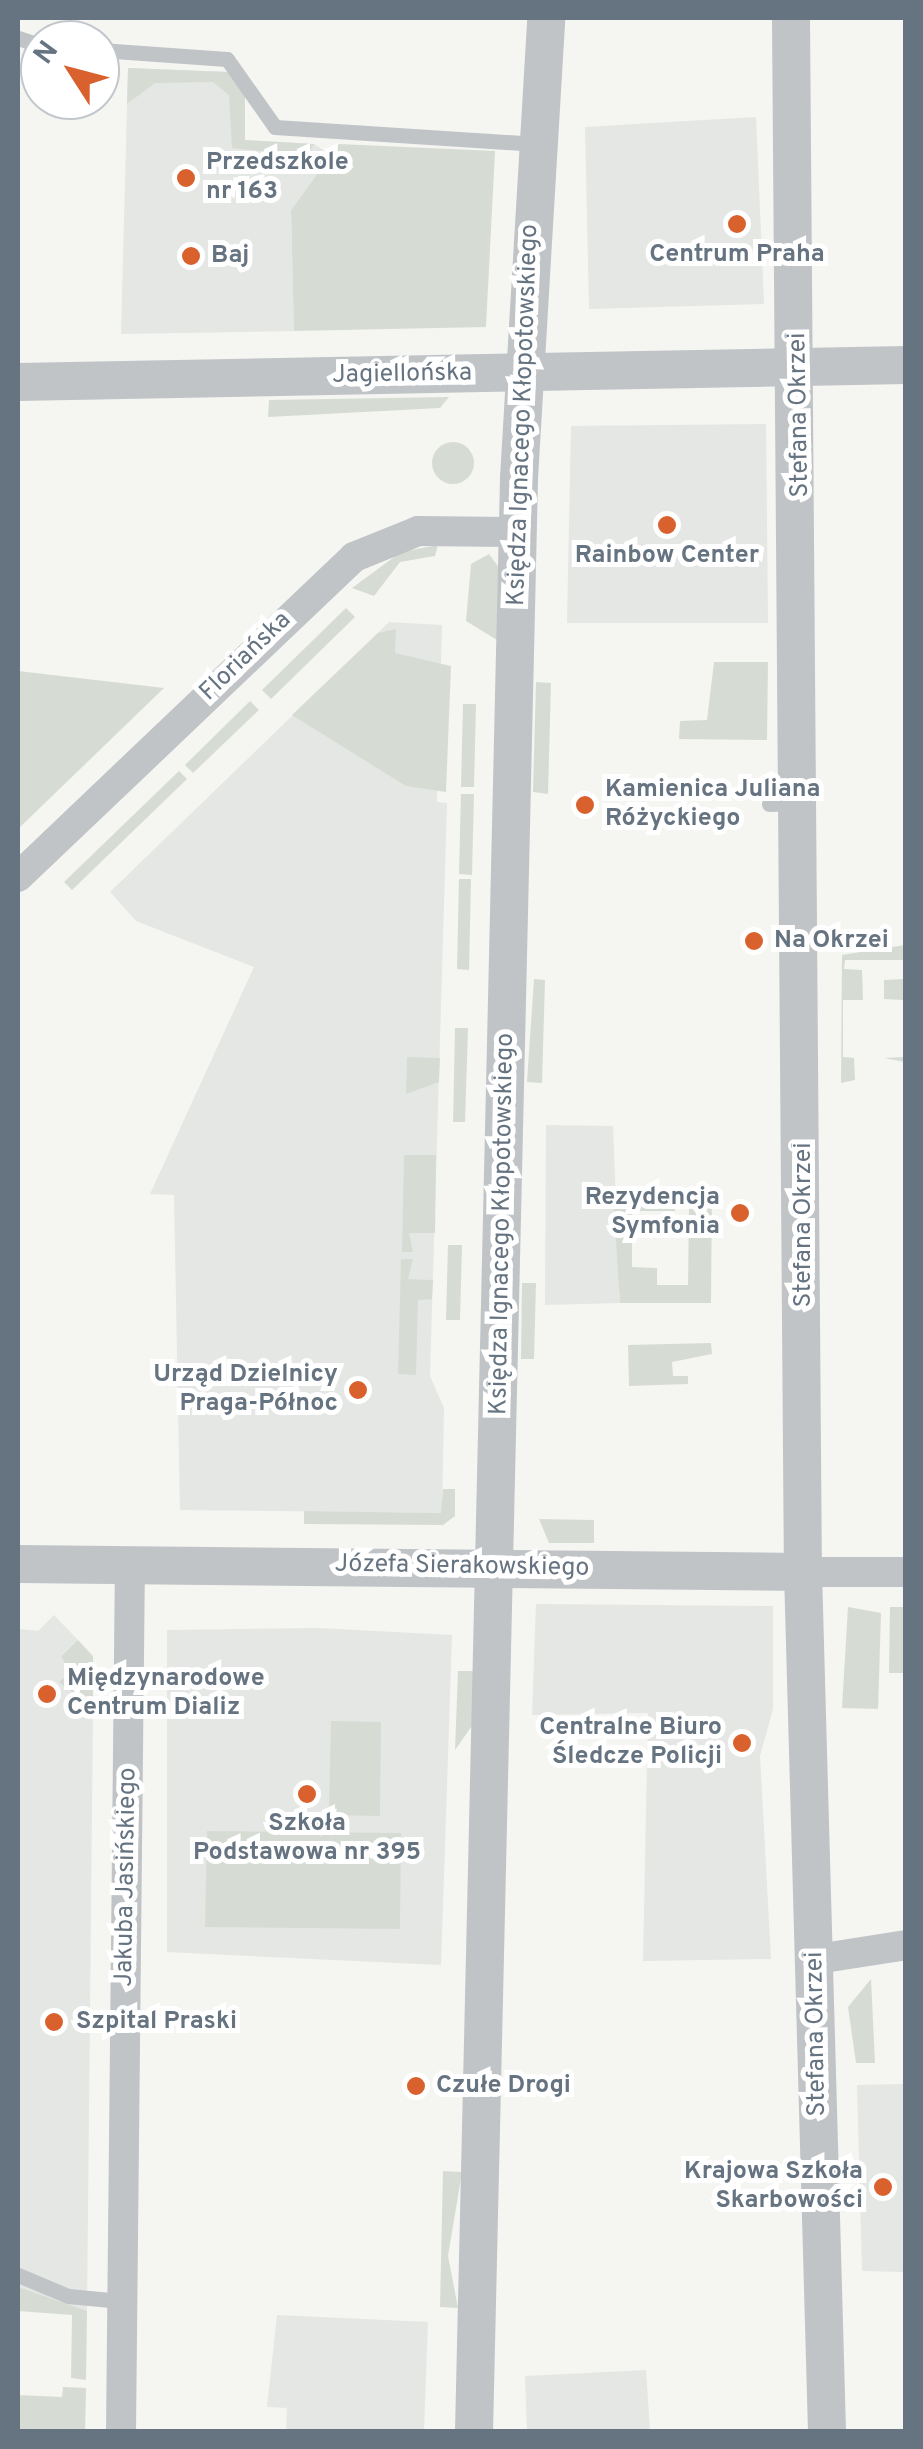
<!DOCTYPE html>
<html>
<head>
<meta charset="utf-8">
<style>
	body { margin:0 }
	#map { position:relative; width:923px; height:2449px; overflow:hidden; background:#f5f5f2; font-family:Overpass,sans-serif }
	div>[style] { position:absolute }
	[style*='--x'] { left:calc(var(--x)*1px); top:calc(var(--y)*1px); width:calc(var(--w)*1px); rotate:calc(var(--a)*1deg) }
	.built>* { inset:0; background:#e5e7e5 }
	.green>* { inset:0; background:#d6dcd3 }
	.round { border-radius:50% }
	.service>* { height:15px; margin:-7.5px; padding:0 7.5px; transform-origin:7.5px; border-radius:7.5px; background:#c0c4c7 }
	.minor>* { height:30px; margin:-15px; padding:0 15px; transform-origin:15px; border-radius:15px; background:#c0c4c7 }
	.tertiary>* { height:38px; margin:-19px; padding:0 19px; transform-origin:19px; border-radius:19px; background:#c0c4c7 }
	.dots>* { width:28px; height:28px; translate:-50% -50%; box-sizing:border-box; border:5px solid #fff; border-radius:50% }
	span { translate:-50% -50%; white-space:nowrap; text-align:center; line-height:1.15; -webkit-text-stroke:10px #fff; paint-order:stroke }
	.poi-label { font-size:25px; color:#667381; font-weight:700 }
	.left { translate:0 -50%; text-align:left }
	.right { translate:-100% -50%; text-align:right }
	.street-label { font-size:25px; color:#667381 }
	.frame { position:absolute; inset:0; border:20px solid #667381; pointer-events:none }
	.north { position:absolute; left:20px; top:20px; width:100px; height:100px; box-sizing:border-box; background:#fff; border:2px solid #c2c7cd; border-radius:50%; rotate:306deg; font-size:28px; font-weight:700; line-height:40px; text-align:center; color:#667381 }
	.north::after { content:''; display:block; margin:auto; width:35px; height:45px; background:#d9612e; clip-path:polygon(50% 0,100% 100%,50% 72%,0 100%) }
</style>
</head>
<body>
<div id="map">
	<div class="built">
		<i style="clip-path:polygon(128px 68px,229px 72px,245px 95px,245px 140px,314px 144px,331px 155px,291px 210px,294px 331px,121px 334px)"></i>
		<i style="clip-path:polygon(756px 117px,764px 304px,589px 309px,585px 127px)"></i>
		<i style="clip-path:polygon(766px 424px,768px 623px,567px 623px,571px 426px)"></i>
		<i style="clip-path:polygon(389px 622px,442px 625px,437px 802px,447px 803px,430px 1376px,444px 1408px,442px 1513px,180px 1510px,174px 1195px,150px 1194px,254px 967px,136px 921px,110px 892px)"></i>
		<i style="clip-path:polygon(546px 1125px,613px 1126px,620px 1303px,545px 1305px)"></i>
		<i style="clip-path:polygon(536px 1604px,773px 1606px,773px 1709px,760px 1756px,771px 1959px,643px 1961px,648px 1713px,532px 1715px)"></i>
		<i style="clip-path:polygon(54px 1615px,78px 1640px,61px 1655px,83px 1686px,84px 1708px,93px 1708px,87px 2311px,18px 2307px,18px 1629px,38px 1631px)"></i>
		<i style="clip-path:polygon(318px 1628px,452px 1635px,441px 1965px,167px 1952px,167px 1630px)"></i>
		<i style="clip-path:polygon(905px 2084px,905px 2272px,862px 2271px,857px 2085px)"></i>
		<i style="clip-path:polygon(277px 2315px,428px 2322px,424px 2431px,286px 2431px,287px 2408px,267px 2407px)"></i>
		<i style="clip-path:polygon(646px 2370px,650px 2431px,527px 2431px,525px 2376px)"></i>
	</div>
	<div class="green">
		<i style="clip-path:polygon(128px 68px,229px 72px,245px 95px,245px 140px,314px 144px,307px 156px,232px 148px,229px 95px,213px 82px,155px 83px,127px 104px)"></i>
		<i style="clip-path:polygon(339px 144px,495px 151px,486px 327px,294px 331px,291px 210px)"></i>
		<i style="clip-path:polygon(449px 397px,440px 408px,268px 417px,269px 400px)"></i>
		<i class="round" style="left:432px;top:442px;width:42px;height:42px"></i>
		<i style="clip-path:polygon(438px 545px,435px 556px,400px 562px,374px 596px,352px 588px,401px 552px)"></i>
		<i style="clip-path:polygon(489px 554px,500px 569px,497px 640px,466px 621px,471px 564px)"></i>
		<i style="clip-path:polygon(346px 608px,355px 617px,271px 699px,262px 690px)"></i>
		<i style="clip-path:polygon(396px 629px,395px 653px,451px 666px,446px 792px,406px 786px,292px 715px,378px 633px)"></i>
		<i style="clip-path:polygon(714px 662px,768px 662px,767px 740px,679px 739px,680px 721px,707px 720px)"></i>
		<i style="clip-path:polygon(18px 671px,164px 688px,18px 829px)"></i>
		<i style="clip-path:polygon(536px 682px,551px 683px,548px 794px,533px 792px)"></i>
		<i style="clip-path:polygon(250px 701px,259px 710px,193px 773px,185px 765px)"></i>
		<i style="clip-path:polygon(463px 704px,476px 704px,474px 787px,461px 787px)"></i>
		<i style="clip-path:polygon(179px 771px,187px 779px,72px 890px,64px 882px)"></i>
		<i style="clip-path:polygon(461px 794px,474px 794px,472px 875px,459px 874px)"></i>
		<i style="clip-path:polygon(459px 879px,471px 879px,469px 970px,457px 969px)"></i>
		<i style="clip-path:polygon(905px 945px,905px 1062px,884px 1058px,903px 1057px,903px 1000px,884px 999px,884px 980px,903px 979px,903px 960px,845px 960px,844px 969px,862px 970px,863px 1000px,843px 1000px,843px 1057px,854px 1058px,855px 1080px,841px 1083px,842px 955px)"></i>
		<i style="clip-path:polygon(534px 979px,545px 980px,542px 1083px,527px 1082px)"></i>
		<i style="clip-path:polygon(455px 1028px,468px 1028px,465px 1122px,453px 1122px)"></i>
		<i style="clip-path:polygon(407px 1057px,440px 1058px,439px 1082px,406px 1094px)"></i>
		<i style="clip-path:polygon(404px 1155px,436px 1155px,435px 1233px,409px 1233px,413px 1252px,402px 1252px)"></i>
		<i style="clip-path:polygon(613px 1194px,675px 1195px,675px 1211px,632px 1211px,632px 1267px,657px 1268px,657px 1285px,688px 1285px,689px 1208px,697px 1194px,712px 1194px,711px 1303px,620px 1303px)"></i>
		<i style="clip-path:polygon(448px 1245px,462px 1245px,460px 1320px,446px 1320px)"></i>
		<i style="clip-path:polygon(401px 1259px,413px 1259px,408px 1279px,433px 1280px,432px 1299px,418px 1300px,416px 1375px,398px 1374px)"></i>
		<i style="clip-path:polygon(522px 1283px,536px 1283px,534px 1359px,521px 1359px)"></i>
		<i style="clip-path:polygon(711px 1343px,712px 1354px,672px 1362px,673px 1376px,688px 1376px,688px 1384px,629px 1386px,628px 1345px)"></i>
		<i style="clip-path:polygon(443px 1489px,455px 1489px,455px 1516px,443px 1525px,304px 1524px,304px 1511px,441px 1513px)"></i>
		<i style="clip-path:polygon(539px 1519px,594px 1520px,594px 1543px,549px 1543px)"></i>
		<i style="clip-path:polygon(848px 1607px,881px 1613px,878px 1709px,842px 1708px)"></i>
		<i style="clip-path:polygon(890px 1607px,905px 1607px,905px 1673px,889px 1673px)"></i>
		<i style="clip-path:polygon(78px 1640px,93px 1656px,93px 1708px,59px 1682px,70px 1672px,61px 1656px)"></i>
		<i style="clip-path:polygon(458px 1671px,478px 1671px,476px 1720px,455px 1750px)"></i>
		<i style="clip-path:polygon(331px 1721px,381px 1722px,380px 1816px,329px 1815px)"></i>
		<i style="clip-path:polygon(207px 1831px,401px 1833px,400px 1929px,205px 1927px)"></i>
		<i style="clip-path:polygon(871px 1979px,875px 2063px,856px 2063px,848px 2007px)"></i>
		<i style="clip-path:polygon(443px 2171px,462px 2172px,448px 2256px,458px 2308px,440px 2307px)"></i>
		<i style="clip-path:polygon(18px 2287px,87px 2311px,86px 2380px,71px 2378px,72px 2315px,18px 2311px)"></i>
		<i style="clip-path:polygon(63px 2387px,86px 2388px,85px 2431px,18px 2431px,18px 2395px,62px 2397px)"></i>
	</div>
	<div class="service">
		<i style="--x:18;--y:38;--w:23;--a:18"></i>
		<i style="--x:100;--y:50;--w:127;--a:4.1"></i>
		<i style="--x:227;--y:59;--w:83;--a:54.8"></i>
		<i style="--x:275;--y:127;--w:263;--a:3.7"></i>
		<i style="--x:769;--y:804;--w:29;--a:-2"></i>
		<i style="--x:18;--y:2275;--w:54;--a:22.8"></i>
		<i style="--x:68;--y:2296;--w:53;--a:5.4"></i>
	</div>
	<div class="minor">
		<i style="--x:18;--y:877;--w:464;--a:-43.6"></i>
		<i style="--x:354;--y:557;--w:69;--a:-22.1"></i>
		<i style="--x:418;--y:531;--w:100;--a:0.6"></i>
		<i style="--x:803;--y:1572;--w:103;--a:0"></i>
		<i style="--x:817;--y:1959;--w:90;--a:-8.9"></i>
		<i style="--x:121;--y:2432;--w:869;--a:-89.41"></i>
	</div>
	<div class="tertiary">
		<i style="--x:791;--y:18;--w:1554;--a:89.56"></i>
		<i style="--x:803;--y:1572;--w:860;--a:88.4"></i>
		<i style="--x:18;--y:382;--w:888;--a:-1.1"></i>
		<i style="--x:18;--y:1564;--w:785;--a:0.58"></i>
		<i style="--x:474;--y:2432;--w:1955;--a:-88.68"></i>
		<i style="--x:519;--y:478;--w:461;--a:-86.6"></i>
	</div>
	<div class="dots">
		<i style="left:186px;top:178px;background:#d9612e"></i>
		<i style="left:737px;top:224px;background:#d9612e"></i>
		<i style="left:191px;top:256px;background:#d9612e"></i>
		<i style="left:667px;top:525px;background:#d9612e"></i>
		<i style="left:585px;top:805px;background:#d9612e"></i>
		<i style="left:754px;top:941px;background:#d9612e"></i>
		<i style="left:740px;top:1213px;background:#d9612e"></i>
		<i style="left:358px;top:1390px;background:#d9612e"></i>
		<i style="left:47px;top:1694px;background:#d9612e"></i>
		<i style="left:742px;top:1743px;background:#d9612e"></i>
		<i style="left:307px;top:1794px;background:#d9612e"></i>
		<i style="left:54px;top:2022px;background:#d9612e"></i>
		<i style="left:416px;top:2086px;background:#d9612e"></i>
		<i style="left:883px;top:2187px;background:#d9612e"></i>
	</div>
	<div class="poi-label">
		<span class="left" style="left:206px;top:178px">Przedszkole<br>nr 163</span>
		<span style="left:737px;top:255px">Centrum Praha</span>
		<span class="left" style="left:211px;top:256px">Baj</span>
		<span style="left:667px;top:556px">Rainbow Center</span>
		<span class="left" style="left:605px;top:805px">Kamienica Juliana<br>Różyckiego</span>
		<span class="left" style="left:774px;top:941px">Na Okrzei</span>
		<span class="right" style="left:720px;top:1213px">Rezydencja<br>Symfonia</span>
		<span class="right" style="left:338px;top:1390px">Urząd Dzielnicy<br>Praga-Północ</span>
		<span class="left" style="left:67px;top:1694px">Międzynarodowe<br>Centrum Dializ</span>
		<span class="right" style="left:722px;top:1743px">Centralne Biuro<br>Śledcze Policji</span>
		<span style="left:307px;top:1839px">Szkoła<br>Podstawowa nr 395</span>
		<span class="left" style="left:76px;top:2022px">Szpital Praski</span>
		<span class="left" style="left:436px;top:2086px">Czułe Drogi</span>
		<span class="right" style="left:863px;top:2187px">Krajowa Szkoła<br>Skarbowości</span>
	</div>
	<div class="street-label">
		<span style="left:402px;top:375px;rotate:-1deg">Jagiellońska</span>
		<span style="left:524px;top:415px;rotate:-88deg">Księdza Ignacego Kłopotowskiego</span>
		<span style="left:800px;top:415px;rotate:-91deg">Stefana Okrzei</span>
		<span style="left:246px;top:657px;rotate:-44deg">Floriańska</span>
		<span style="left:503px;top:1224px;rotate:-89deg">Księdza Ignacego Kłopotowskiego</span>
		<span style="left:804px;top:1225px;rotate:-90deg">Stefana Okrzei</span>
		<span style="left:462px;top:1567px;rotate:1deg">Józefa Sierakowskiego</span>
		<span style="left:127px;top:1877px;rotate:-89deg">Jakuba Jasińskiego</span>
		<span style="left:817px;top:2034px;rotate:-91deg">Stefana Okrzei</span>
	</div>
	<div class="frame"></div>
	<div class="north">N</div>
</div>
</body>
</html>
